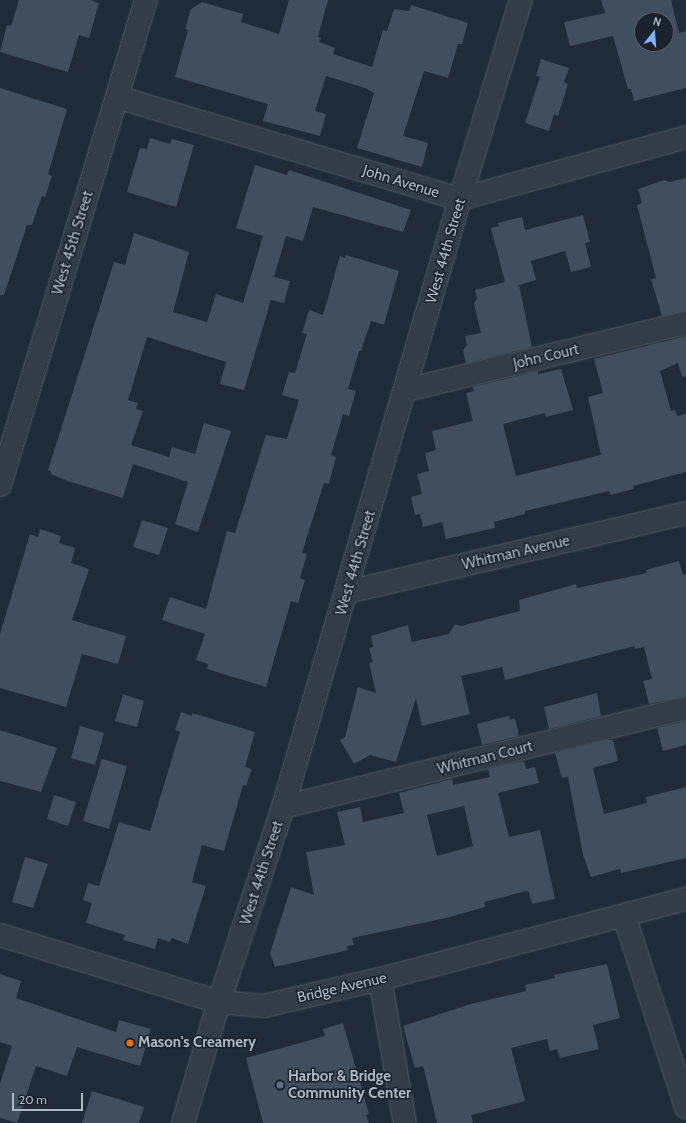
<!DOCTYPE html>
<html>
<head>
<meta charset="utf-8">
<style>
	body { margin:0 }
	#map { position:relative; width:686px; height:1123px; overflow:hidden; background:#1f2b38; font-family:Cabin,sans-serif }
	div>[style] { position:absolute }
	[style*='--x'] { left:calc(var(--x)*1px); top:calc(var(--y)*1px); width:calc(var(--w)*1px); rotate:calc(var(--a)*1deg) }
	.building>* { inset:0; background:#404e5d }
	.roads { filter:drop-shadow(0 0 1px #505b66) drop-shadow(0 0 1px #505b66) }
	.minor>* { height:22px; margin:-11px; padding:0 11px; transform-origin:11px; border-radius:11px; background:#333d49 }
	.dots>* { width:11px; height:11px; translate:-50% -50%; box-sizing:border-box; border:2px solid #19222d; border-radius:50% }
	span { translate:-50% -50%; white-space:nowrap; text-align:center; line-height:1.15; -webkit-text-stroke:3px #19222d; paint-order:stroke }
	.street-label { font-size:15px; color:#adb8c5 }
	.poi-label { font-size:15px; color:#adb8c5; font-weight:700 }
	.left { translate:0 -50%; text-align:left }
	.north { position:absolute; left:634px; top:12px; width:40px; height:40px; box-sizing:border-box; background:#19222d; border:1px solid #545e6a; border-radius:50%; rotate:17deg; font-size:11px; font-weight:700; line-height:16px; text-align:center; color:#adb8c5 }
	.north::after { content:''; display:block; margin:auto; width:14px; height:18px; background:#7cb3fb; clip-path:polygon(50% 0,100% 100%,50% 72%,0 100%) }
	.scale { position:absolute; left:12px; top:1093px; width:71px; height:18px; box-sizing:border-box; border:2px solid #adb8c5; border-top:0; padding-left:5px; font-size:12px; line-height:14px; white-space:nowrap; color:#adb8c5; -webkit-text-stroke:3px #19222d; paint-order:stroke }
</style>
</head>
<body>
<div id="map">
	<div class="building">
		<i style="clip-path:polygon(19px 0,90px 0,99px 3px,89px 38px,79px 35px,68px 72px,0 52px,7px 25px,11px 26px)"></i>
		<i style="clip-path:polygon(289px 0,328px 0,318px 37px,321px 38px,319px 42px,335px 48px,333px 54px,372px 67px,383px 30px,387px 31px,394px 9px,409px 11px,411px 5px,468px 23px,462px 44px,458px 44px,448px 78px,424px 71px,403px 136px,428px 143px,422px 167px,357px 148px,374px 93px,365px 88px,326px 76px,315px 111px,326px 114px,320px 136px,263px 121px,268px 104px,175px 77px,188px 30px,185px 29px,191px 9px,202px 2px,243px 14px,241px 22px,279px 34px)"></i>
		<i style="clip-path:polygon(evenodd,601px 0,671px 0,679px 33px,686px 31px,686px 88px,634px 101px,631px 89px,628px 89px,613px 36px,570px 46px,564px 22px,605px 13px,601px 0,642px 20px,666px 20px,666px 44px,642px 44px,642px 20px)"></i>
		<i style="clip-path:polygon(541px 59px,569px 68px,564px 82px,568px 84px,558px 116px,554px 114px,549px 131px,525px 123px,540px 77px,536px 76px)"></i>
		<i style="clip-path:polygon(0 88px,67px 109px,48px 174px,52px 176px,45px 197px,42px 196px,32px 225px,27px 225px,4px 295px,0 295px)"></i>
		<i style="clip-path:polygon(150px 138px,170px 144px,172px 139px,194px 145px,176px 207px,127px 192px,140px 148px,147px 149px)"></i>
		<i style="clip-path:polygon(255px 165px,287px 175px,289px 170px,411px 210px,403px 232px,313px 207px,303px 241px,286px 236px,274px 277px,290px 281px,284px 303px,271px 300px,244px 390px,220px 384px,226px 362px,147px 337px,128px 400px,138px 403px,136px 409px,143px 411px,131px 445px,169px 457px,172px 447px,195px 454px,204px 423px,231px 431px,198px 532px,175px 524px,188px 482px,133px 464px,123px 498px,68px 481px,51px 474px,51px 471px,48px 470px,114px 262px,125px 265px,134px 233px,189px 252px,173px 312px,207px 322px,216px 294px,243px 303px,263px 236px,236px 228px)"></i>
		<i style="clip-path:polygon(686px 178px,686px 311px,662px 316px,651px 279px,656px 278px,637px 205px,642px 203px,638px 189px,664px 180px,670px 182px)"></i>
		<i style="clip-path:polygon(583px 215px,590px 242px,585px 243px,591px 267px,571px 272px,565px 251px,531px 261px,536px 280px,519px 285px,532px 347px,466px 363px,463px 350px,467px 345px,465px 336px,481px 333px,474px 304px,477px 298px,475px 290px,505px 282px,491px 228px,499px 226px,498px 223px,522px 217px,525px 230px)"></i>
		<i style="clip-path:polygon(346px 255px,399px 271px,384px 325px,371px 321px,361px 351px,359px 351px,348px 389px,356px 391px,349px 416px,343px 414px,331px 455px,336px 457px,329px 484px,324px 483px,302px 553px,307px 554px,300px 578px,305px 580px,298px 603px,291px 601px,266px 687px,207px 669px,208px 664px,196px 660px,205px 634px,162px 620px,170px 597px,206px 609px,227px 531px,235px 533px,266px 435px,287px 439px,299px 400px,282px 395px,289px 372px,295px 373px,307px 334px,302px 333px,309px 310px,323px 315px,340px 256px,345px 258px)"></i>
		<i style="clip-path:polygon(686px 336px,686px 376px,682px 377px,678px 363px,660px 371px,671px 411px,675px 410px,677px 416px,686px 414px,686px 472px,633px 486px,634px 489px,611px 495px,609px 491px,525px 511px,525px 514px,494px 522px,495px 528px,446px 539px,442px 522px,423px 527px,420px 514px,415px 515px,411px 497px,422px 494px,417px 474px,429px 471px,425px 453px,436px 450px,432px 431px,473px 421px,466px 393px,474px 391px,473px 387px,538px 371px,538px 374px,561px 369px,573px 410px,546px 417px,545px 413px,503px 424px,516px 476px,601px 455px,588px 397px,603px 393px,594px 359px)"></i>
		<i style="clip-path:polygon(142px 520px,168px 528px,159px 555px,133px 547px)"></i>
		<i style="clip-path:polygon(40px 529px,61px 536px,59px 543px,75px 548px,71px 563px,89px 569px,72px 620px,126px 636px,118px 664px,82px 654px,66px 707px,0 688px,0 634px,30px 534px,38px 537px)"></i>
		<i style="clip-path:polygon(679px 561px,683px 575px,686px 574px,686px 696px,649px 704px,643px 681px,652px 679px,644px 647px,635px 649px,634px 646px,505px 680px,502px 667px,461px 676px,470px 714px,422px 726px,416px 698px,396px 762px,370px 755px,354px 764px,340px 740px,345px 737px,358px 687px,376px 693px,369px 663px,373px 662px,369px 648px,373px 647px,371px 636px,408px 625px,412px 642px,449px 634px,455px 624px,461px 626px,520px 611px,519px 600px,576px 584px,577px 588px,647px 573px,646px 570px)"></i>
		<i style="clip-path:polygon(597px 693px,601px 716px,549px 729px,544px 707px)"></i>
		<i style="clip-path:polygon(123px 694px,144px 701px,137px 727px,115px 721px)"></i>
		<i style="clip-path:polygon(181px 712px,192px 716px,192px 713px,255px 732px,245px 767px,252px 769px,246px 786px,243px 785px,224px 851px,202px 845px,192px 882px,206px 886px,188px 944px,172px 938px,170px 942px,158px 938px,155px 949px,123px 940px,125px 935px,86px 923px,92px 903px,83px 900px,88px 883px,99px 886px,119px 822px,150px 831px,180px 732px,175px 730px)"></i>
		<i style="clip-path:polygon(509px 716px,510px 720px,515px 718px,519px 736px,482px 745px,477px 724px)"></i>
		<i style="clip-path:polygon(686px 721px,686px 745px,663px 751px,657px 728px)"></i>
		<i style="clip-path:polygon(80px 726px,104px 733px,95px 765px,71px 758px)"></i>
		<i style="clip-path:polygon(0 730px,57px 748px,41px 792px,0 781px)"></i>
		<i style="clip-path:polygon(607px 740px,613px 740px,618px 761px,593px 768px,604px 814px,647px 803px,646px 797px,686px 787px,686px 858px,621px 873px,620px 869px,591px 877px,583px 855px,568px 777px,562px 778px,555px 753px)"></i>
		<i style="clip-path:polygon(102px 759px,127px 766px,109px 829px,83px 821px)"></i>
		<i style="clip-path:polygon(evenodd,524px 761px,526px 769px,535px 767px,539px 783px,498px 793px,509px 837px,540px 830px,555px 899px,532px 904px,529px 892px,526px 891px,484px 902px,485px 907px,446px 918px,352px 938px,354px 945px,347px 946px,348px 950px,275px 967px,270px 953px,291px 887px,314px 895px,306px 852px,345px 845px,337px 812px,360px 807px,363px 822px,404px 813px,399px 793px,452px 779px,453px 785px,490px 777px,488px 769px,524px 761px,464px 806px,473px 846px,437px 856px,427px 815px,464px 806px)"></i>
		<i style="clip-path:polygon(54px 795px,76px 802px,68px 826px,47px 819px)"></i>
		<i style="clip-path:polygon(25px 857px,48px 864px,33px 908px,12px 902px)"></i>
		<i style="clip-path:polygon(607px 964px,620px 1018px,593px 1025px,599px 1049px,560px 1058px,557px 1049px,550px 1051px,547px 1039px,511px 1048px,525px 1101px,471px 1115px,473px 1123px,437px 1123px,423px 1066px,415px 1068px,403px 1026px,471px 1004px,526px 991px,525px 985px,555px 978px,554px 975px)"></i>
		<i style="clip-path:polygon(0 974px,21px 981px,16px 998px,116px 1032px,119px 1020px,151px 1029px,140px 1066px,77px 1047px,67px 1076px,36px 1066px,17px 1123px,0 1118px,0 1084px,12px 1046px,0 1042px)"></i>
		<i style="clip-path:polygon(343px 1023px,369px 1114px,366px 1115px,369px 1123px,263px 1123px,246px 1058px,325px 1036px,323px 1029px)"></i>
		<i style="clip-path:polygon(92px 1091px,144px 1107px,139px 1123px,82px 1123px)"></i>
	</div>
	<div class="roads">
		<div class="minor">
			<i style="--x:117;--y:97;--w:358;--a:16.6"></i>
			<i style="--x:460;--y:199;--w:234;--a:-15.3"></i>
			<i style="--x:406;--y:390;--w:288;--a:-13.5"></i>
			<i style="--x:0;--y:485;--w:506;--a:-73.25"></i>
			<i style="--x:347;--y:592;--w:348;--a:-13.1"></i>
			<i style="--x:283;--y:807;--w:415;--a:-13.8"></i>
			<i style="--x:624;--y:915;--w:202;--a:72.1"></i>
			<i style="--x:0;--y:935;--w:229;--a:17"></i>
			<i style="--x:219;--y:1002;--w:45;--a:5.1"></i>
			<i style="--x:264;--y:1006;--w:119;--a:-13.1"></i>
			<i style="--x:380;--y:979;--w:316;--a:-14.7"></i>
			<i style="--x:380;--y:979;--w:146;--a:80.2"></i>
			<i style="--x:183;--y:1123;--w:126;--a:-73.4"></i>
			<i style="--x:219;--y:1002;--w:205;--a:-71.8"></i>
			<i style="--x:283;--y:807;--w:633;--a:-73.77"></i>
			<i style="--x:460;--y:199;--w:208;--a:-73"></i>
		</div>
	</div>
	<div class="dots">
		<i style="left:130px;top:1043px;background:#e8710a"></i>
		<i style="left:280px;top:1085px;background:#5c6f8a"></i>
	</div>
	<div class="street-label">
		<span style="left:401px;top:182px;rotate:17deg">John Avenue</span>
		<span style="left:73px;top:243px;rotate:-73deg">West 45th Street</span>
		<span style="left:446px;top:251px;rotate:-74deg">West 44th Street</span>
		<span style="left:546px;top:357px;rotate:-13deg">John Court</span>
		<span style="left:516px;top:553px;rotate:-13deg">Whitman Avenue</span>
		<span style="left:356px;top:563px;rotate:-74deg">West 44th Street</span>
		<span style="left:485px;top:758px;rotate:-14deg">Whitman Court</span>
		<span style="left:262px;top:873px;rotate:-72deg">West 44th Street</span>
		<span style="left:342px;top:988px;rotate:-13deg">Bridge Avenue</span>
	</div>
	<div class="poi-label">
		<span class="left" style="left:138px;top:1043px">Mason's Creamery</span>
		<span class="left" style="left:288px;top:1085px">Harbor &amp; Bridge<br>Community Center</span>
	</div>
	<div class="north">N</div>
	<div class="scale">20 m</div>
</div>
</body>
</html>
